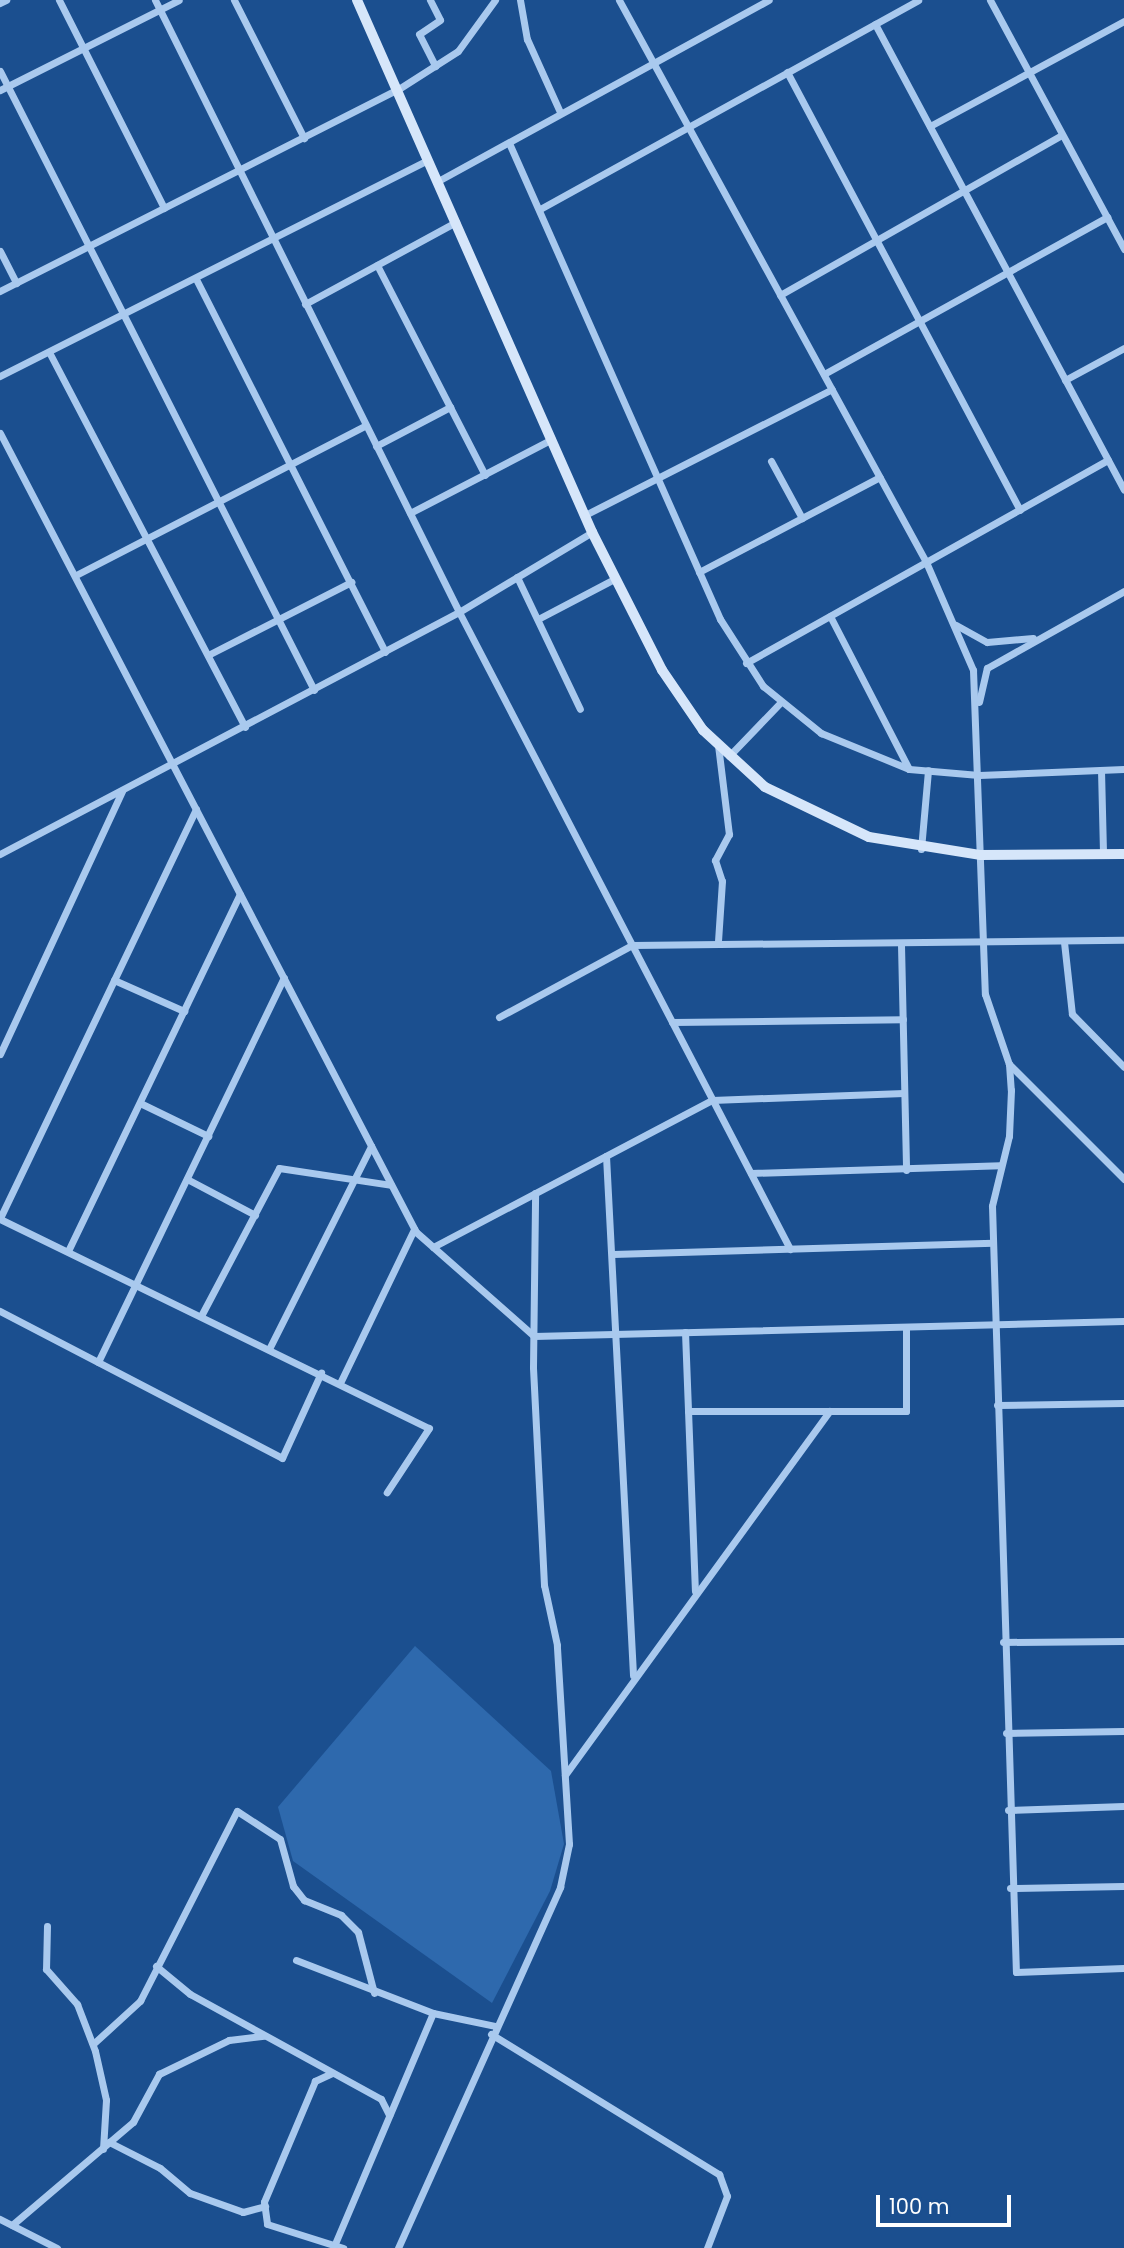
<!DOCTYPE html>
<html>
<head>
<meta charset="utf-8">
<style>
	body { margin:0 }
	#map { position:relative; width:1124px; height:2248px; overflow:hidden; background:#1b4f8f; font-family:Poppins,sans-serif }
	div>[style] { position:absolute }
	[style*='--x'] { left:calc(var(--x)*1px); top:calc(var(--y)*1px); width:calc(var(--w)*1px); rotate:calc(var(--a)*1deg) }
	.green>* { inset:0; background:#2e69ad }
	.street>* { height:7px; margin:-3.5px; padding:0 3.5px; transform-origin:3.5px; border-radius:3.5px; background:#a9c9ee }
	.secondary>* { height:10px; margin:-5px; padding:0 5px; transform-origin:5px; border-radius:5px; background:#d6e6fa }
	span { translate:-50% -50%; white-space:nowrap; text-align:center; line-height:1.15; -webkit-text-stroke:7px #1b4f8f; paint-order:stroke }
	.scale { position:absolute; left:876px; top:2195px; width:135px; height:32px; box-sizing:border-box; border:4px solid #fff; border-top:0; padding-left:9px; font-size:21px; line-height:24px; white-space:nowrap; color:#fff; -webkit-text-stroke:5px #1b4f8f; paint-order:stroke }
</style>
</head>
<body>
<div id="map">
	<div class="green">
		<i style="clip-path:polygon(415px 1646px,551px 1771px,564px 1844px,550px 1891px,492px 2003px,293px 1861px,278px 1807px)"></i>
	</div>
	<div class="street">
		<i style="--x:59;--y:0;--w:233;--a:63.2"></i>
		<i style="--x:155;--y:0;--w:683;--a:63.58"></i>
		<i style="--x:459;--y:612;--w:718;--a:62.54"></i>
		<i style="--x:234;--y:0;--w:155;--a:63.1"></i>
		<i style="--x:430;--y:0;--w:22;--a:63"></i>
		<i style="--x:440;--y:20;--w:25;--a:146"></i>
		<i style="--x:419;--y:34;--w:36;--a:63"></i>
		<i style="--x:520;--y:0;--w:40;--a:80"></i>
		<i style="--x:527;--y:39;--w:80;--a:65.7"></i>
		<i style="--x:619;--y:0;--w:640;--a:61.35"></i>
		<i style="--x:926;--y:562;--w:118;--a:66.5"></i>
		<i style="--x:973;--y:670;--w:324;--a:87.9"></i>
		<i style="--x:985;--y:994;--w:74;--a:71.1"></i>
		<i style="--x:1009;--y:1064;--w:26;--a:86"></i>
		<i style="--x:1011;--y:1090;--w:46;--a:92.5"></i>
		<i style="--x:1009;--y:1136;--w:72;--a:103.7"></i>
		<i style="--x:992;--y:1206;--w:766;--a:88.21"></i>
		<i style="--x:1016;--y:1972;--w:108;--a:-2.1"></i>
		<i style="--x:990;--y:0;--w:283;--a:61.7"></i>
		<i style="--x:0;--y:3;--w:7;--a:-27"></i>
		<i style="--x:875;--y:24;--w:528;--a:61.88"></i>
		<i style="--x:0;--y:71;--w:694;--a:63.1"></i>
		<i style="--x:787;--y:72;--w:496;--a:62"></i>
		<i style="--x:0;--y:90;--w:200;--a:-26.7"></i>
		<i style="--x:930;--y:126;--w:221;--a:-28.4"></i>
		<i style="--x:509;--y:143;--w:521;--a:66.09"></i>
		<i style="--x:720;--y:619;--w:80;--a:57.3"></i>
		<i style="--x:763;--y:686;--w:75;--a:39"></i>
		<i style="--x:821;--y:733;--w:95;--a:22.2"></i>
		<i style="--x:909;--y:769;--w:70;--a:4.9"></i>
		<i style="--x:979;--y:775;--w:145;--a:-2.4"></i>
		<i style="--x:438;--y:181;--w:377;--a:-28.7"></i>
		<i style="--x:540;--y:209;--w:432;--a:-28.9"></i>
		<i style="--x:0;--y:251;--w:36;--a:63"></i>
		<i style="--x:377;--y:265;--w:236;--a:62.8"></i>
		<i style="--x:196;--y:279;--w:418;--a:63.1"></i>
		<i style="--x:0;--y:291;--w:445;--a:-26.9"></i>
		<i style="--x:397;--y:90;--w:72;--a:-32.6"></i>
		<i style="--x:458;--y:51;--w:63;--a:-54"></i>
		<i style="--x:780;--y:295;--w:324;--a:-29.6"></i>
		<i style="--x:305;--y:304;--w:172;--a:-28.5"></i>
		<i style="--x:49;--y:352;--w:423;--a:62.4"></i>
		<i style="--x:824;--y:374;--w:324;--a:-29"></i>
		<i style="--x:0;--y:376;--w:479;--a:-26.8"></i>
		<i style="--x:1065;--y:380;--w:67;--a:-28.5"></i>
		<i style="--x:0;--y:433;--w:901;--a:62.5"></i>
		<i style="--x:416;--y:1232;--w:157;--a:41.4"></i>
		<i style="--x:534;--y:1336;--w:590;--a:-1.46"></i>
		<i style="--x:376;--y:446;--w:84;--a:-27.8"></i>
		<i style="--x:771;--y:461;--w:65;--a:61.5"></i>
		<i style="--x:410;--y:513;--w:160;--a:-27.5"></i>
		<i style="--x:585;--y:515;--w:277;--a:-27"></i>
		<i style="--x:699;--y:572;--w:204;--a:-27.7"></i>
		<i style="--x:76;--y:575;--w:326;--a:-27.3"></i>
		<i style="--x:517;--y:577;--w:146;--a:64.5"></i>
		<i style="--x:830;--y:616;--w:172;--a:62.7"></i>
		<i style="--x:538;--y:619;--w:88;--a:-27.7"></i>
		<i style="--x:956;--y:625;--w:35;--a:29"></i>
		<i style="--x:987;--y:642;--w:46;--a:-5"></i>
		<i style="--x:208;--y:655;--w:161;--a:-27"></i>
		<i style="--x:746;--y:663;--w:415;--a:-29.3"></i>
		<i style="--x:979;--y:702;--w:35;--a:-77"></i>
		<i style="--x:987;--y:668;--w:157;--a:-29.3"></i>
		<i style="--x:718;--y:745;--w:90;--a:83"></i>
		<i style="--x:729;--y:834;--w:30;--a:118"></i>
		<i style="--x:715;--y:860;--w:22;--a:72"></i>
		<i style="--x:722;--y:881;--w:61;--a:93.8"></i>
		<i style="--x:729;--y:756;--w:74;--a:-46.1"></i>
		<i style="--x:1101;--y:770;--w:84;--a:88.6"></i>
		<i style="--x:196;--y:809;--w:454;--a:115.6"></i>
		<i style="--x:0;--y:1219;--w:477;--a:26"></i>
		<i style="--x:429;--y:1428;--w:77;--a:123.3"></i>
		<i style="--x:921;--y:849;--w:79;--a:-84.9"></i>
		<i style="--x:0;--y:854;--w:519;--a:-27.8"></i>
		<i style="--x:459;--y:612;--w:155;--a:-31"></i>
		<i style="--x:1064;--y:942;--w:72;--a:83.7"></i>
		<i style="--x:1072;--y:1014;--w:74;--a:45.5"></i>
		<i style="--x:901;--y:945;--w:225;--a:88.7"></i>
		<i style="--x:114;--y:980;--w:77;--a:23.9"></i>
		<i style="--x:499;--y:1017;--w:151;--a:-28.4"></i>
		<i style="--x:632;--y:945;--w:492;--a:-0.6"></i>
		<i style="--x:672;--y:1022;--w:231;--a:-0.7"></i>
		<i style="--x:0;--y:1054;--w:290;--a:-65.1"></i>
		<i style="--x:1009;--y:1064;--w:163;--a:45"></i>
		<i style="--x:140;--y:1103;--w:76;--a:25.9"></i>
		<i style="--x:606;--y:1156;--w:520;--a:87.02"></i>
		<i style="--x:751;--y:1173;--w:249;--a:-1.8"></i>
		<i style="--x:187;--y:1179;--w:77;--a:27.9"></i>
		<i style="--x:433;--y:1247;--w:315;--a:-27.8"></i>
		<i style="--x:712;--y:1100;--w:192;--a:-2.1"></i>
		<i style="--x:68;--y:1251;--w:396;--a:-64.3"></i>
		<i style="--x:613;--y:1254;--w:380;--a:-1.7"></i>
		<i style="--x:0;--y:1311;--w:318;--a:27.5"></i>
		<i style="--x:282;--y:1458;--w:94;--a:-65.4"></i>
		<i style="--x:202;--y:1314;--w:165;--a:-62.2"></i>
		<i style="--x:279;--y:1168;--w:113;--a:8.6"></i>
		<i style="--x:685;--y:1332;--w:259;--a:87.8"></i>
		<i style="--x:270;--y:1347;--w:225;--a:-63.3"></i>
		<i style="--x:98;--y:1362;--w:427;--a:-64.2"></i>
		<i style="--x:340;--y:1383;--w:171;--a:-64.3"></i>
		<i style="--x:997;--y:1405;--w:127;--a:-0.9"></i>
		<i style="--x:688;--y:1411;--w:218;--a:0"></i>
		<i style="--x:906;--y:1411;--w:84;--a:-90"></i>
		<i style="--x:1003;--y:1642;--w:121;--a:-0.5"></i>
		<i style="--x:1006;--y:1733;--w:118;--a:-1"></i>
		<i style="--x:565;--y:1775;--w:450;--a:-54"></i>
		<i style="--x:1008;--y:1810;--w:116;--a:-2"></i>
		<i style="--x:1010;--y:1888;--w:114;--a:-1"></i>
		<i style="--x:47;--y:1926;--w:43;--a:91.3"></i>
		<i style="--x:46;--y:1969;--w:47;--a:48.5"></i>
		<i style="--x:77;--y:2004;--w:50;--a:69"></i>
		<i style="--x:95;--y:2051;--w:50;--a:77.3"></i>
		<i style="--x:106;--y:2100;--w:49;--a:93.5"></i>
		<i style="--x:296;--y:1960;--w:147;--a:21.1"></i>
		<i style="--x:433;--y:2013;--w:63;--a:11.8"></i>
		<i style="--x:156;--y:1966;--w:44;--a:39.5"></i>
		<i style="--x:190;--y:1994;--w:218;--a:28.8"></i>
		<i style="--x:381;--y:2099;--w:18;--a:63"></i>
		<i style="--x:491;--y:2034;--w:268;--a:31.6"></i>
		<i style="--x:719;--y:2174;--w:23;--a:70"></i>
		<i style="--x:727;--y:2196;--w:56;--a:111"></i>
		<i style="--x:93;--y:2044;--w:64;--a:-42.5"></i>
		<i style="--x:140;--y:2001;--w:213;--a:-63"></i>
		<i style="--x:237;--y:1811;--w:51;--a:33.1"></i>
		<i style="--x:280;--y:1839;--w:49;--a:74.5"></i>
		<i style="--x:293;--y:1886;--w:18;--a:52"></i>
		<i style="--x:304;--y:1900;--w:40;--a:22"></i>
		<i style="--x:341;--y:1915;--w:24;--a:45"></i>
		<i style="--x:358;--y:1932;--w:63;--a:75.3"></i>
		<i style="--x:332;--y:2073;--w:19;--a:155"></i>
		<i style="--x:315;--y:2081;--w:131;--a:112.9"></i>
		<i style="--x:264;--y:2202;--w:22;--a:82"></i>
		<i style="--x:267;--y:2224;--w:80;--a:17.5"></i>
		<i style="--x:109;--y:2142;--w:57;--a:27"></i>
		<i style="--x:160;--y:2168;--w:39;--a:40"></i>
		<i style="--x:190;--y:2193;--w:56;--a:19.7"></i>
		<i style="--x:243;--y:2212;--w:23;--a:-15"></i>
		<i style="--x:0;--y:2219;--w:64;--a:27"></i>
		<i style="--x:12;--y:2225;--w:159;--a:-40.4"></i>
		<i style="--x:133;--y:2122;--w:55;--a:-61.6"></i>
		<i style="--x:159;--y:2074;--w:78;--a:-25.9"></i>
		<i style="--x:229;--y:2040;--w:35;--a:-7"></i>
		<i style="--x:334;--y:2246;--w:253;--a:-67"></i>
		<i style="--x:398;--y:2248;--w:396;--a:-65.8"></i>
		<i style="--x:560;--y:1887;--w:44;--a:-78.2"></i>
		<i style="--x:569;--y:1844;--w:199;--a:-93.5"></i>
		<i style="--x:557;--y:1645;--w:61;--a:-102.2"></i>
		<i style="--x:544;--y:1585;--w:218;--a:-92.9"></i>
		<i style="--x:533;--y:1367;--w:174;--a:-89.3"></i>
	</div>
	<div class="secondary">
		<i style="--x:357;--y:0;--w:582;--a:66.17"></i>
		<i style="--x:592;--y:532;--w:155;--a:63.1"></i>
		<i style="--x:662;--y:670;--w:73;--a:55.7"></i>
		<i style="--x:703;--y:730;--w:84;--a:42.6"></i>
		<i style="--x:765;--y:787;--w:115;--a:25.7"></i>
		<i style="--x:869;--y:837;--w:112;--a:9.2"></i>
		<i style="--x:980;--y:855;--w:144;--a:-0.4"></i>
	</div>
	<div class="scale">100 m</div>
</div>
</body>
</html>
